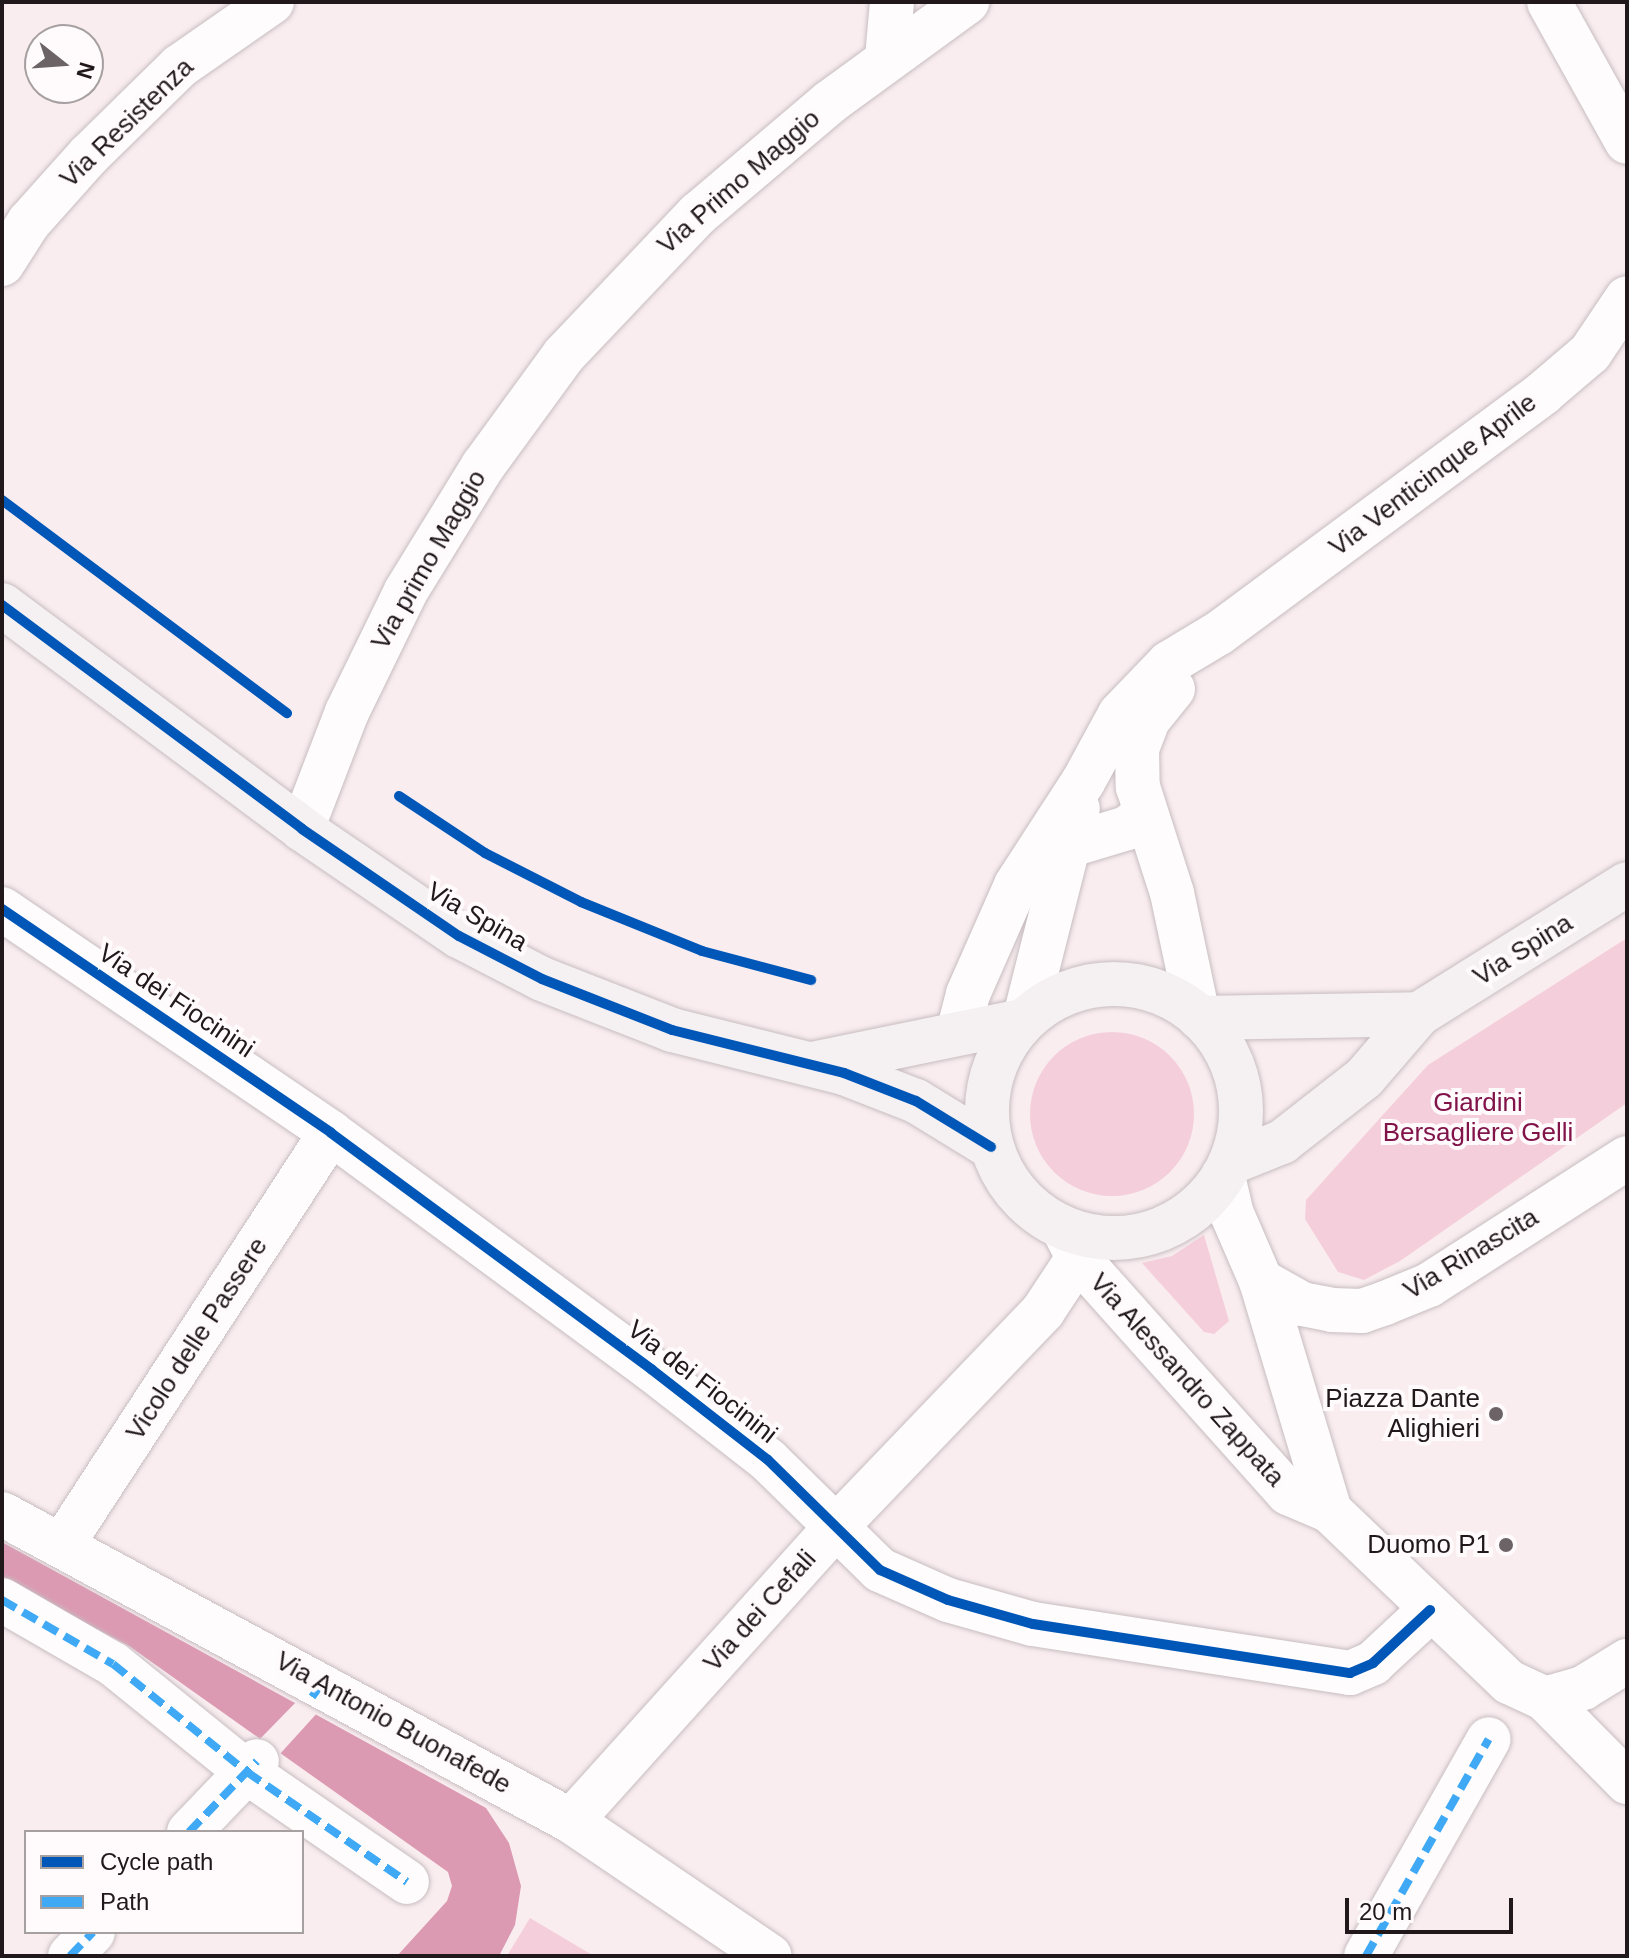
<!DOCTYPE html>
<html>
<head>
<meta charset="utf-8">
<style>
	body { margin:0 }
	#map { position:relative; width:1629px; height:1958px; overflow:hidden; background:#f9edf0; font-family:Arial,sans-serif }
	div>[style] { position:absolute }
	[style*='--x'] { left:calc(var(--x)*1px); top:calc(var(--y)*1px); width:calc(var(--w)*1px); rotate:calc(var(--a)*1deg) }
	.green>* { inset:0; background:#f5cedb }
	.round { border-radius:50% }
	.water>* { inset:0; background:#dc9ab2 }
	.pier>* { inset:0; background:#f9edf0 }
	.roads { filter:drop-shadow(0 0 2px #c7bdc0) drop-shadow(0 0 2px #c7bdc0) }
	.street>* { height:44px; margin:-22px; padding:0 22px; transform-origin:22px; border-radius:22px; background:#fefcfd }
	.secondary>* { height:44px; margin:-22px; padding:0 22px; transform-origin:22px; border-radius:22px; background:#f5f0f2 }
	.secondary>.ring { margin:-22px; padding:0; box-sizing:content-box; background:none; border:44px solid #f5f0f2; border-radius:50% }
	.quiet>* { height:8px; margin-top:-4px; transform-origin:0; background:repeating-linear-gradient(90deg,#3fa9f5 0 16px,transparent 0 24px) }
	.cycleway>* { height:10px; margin:-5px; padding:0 5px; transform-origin:5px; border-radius:5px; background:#0057b8 }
	.dots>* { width:22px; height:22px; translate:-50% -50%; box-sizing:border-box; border:4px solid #fffafb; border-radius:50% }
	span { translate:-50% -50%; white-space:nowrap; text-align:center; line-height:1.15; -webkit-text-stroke:8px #fffafb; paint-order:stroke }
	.street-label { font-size:26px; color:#20181b }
	.park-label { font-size:26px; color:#80144a }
	.poi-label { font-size:26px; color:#20181b }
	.right { translate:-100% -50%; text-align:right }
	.frame { position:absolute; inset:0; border:4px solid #20181b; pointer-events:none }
	.legend { position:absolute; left:24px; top:1830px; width:280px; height:104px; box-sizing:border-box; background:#fffafb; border:2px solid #a6a0a1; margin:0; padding:10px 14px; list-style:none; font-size:24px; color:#20181b }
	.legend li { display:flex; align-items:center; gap:16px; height:40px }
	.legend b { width:40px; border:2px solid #a6a0a1 }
	.north { position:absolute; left:24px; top:24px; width:80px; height:80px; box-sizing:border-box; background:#fffafb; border:2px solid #a6a0a1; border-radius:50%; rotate:107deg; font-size:22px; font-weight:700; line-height:32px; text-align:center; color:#20181b }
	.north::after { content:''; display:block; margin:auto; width:28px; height:36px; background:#6c6366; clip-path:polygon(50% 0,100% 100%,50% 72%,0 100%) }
	.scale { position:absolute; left:1345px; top:1898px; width:168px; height:36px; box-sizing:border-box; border:4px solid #20181b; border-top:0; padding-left:10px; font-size:24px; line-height:28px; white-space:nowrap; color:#20181b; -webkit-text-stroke:6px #fffafb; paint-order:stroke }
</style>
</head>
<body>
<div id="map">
	<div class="green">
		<i style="clip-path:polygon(1627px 938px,1627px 1103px,1400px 1261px,1364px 1280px,1338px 1272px,1305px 1219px,1306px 1200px,1428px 1065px)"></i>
		<i class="round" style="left:1030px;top:1032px;width:164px;height:164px"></i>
		<i style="clip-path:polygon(1204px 1235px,1229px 1321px,1214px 1334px,1204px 1332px,1142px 1263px,1172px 1256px)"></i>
		<i style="clip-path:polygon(530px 1918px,594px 1956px,507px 1956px)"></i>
	</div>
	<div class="water">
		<i style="clip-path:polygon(2px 1542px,486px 1808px,509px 1843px,521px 1886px,515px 1925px,499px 1956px,397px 1956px,447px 1901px,452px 1886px,448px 1872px,129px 1646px,2px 1579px)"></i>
	</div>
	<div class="pier">
		<i style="clip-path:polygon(298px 1700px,319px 1711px,279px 1755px,258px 1741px)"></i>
	</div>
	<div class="roads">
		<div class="street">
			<i style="--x:1549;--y:2;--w:160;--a:60.9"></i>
			<i style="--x:887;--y:58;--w:56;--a:-84.9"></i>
			<i style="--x:2;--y:264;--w:50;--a:-57.3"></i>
			<i style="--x:29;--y:222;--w:90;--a:-48.2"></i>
			<i style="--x:89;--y:155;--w:127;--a:-44.4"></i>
			<i style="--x:180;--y:66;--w:112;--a:-34.8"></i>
			<i style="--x:1173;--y:689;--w:40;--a:129"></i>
			<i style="--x:1148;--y:720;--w:30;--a:111"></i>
			<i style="--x:1137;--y:748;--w:39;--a:89"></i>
			<i style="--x:1138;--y:787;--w:111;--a:72.2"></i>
			<i style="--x:1172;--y:893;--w:125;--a:78"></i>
			<i style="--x:302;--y:829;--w:125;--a:-69"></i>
			<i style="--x:347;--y:712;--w:135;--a:-64"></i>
			<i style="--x:406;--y:591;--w:147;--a:-58.4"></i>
			<i style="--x:483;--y:466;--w:137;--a:-53.9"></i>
			<i style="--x:564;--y:355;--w:195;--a:-46.5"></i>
			<i style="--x:698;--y:214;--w:173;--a:-40.3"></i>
			<i style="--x:830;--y:102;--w:170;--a:-36.1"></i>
			<i style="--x:1071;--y:845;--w:59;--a:-16.9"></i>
			<i style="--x:1127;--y:828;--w:24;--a:-38"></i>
			<i style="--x:2;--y:909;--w:398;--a:34.2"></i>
			<i style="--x:331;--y:1133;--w:398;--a:36.4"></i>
			<i style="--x:651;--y:1369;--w:148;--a:37.9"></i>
			<i style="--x:768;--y:1460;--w:157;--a:44.5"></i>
			<i style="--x:880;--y:1570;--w:74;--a:23.8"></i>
			<i style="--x:948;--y:1600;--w:88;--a:15.8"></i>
			<i style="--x:1033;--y:1624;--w:321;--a:8.8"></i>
			<i style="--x:1350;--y:1673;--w:25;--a:-23"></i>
			<i style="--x:1373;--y:1663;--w:78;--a:-42.9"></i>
			<i style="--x:1026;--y:1013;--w:211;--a:-75.8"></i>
			<i style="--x:958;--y:1033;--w:40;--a:-75.6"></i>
			<i style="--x:968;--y:994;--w:119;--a:-66.2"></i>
			<i style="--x:1016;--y:885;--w:123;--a:-57"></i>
			<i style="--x:1083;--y:782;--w:77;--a:-61.4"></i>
			<i style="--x:1120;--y:714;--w:71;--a:-46.1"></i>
			<i style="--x:1169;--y:663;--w:58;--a:-31"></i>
			<i style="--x:1219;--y:633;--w:403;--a:-36.5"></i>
			<i style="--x:1543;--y:393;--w:62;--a:-40.4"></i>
			<i style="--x:1590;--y:353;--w:66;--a:-56.1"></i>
			<i style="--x:1223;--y:1176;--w:39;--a:77"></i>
			<i style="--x:1232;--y:1214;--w:73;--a:66.6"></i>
			<i style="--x:1261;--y:1281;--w:240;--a:73.3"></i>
			<i style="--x:1063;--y:1228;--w:34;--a:63"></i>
			<i style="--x:1078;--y:1258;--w:315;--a:48.2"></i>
			<i style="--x:1288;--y:1493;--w:46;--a:23.2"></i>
			<i style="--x:1330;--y:1511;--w:248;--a:43.7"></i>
			<i style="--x:1509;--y:1682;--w:40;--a:25"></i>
			<i style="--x:1545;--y:1699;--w:117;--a:45.3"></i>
			<i style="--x:1261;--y:1281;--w:47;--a:29.3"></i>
			<i style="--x:1302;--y:1304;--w:31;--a:11"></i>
			<i style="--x:1332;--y:1310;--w:30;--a:2"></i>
			<i style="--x:1362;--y:1311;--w:24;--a:-19"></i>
			<i style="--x:1385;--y:1303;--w:48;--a:-22.2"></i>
			<i style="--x:1429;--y:1285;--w:235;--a:-32.7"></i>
			<i style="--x:2;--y:1514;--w:647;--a:28.35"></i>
			<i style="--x:571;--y:1821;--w:240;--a:34.2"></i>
			<i style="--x:62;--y:1545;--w:492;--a:-56.9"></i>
			<i style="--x:2;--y:1600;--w:128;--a:30"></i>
			<i style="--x:113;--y:1664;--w:172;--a:38.9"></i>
			<i style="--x:247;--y:1772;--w:194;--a:34.5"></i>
			<i style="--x:1545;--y:1699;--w:40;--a:-16"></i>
			<i style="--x:1583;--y:1688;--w:52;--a:-31.5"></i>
			<i style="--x:571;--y:1821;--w:393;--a:-48"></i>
			<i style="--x:834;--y:1529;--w:302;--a:-46.2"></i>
			<i style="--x:1043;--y:1311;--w:64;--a:-56.6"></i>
			<i style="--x:189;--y:1832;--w:98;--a:-46.2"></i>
			<i style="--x:70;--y:1956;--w:33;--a:-46"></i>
			<i style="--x:1366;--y:1956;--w:249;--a:-60.5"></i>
		</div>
		<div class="secondary">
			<i style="--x:2;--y:605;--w:374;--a:36.7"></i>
			<i style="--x:302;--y:829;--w:190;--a:34.3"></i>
			<i style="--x:459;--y:936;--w:93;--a:27.4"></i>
			<i style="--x:542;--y:979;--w:140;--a:21.4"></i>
			<i style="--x:672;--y:1030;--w:177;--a:14"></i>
			<i style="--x:844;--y:1073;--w:77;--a:21.3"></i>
			<i style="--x:916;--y:1101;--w:88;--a:31.5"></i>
			<i class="ring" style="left:987px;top:984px;width:210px;height:210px"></i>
			<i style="--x:1200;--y:1018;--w:219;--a:-1"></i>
			<i style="--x:812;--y:1064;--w:209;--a:-11.6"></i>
			<i style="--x:1232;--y:1162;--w:54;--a:-21.8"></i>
			<i style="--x:1282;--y:1142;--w:104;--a:-38"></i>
			<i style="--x:1364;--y:1078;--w:84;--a:-49.3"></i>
			<i style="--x:1419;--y:1014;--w:245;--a:-32"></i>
		</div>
	</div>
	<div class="quiet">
		<i style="--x:2;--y:1600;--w:128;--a:30"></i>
		<i style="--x:113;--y:1664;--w:172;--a:38.9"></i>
		<i style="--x:247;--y:1772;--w:194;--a:34.5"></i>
		<i style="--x:312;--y:1697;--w:17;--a:-54"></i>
		<i style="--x:189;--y:1832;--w:98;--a:-46.2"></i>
		<i style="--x:70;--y:1956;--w:33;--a:-46"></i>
		<i style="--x:1366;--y:1956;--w:249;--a:-60.5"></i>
	</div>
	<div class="cycleway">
		<i style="--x:2;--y:500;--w:356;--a:36.8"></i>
		<i style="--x:2;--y:605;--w:374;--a:36.7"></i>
		<i style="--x:302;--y:829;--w:190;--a:34.3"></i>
		<i style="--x:459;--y:936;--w:93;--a:27.4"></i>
		<i style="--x:542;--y:979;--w:140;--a:21.4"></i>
		<i style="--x:672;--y:1030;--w:177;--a:14"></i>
		<i style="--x:844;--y:1073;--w:77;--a:21.3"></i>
		<i style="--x:916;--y:1101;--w:88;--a:31.5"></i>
		<i style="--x:399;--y:796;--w:103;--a:33.5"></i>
		<i style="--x:485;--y:853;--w:108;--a:27"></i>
		<i style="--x:581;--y:902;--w:131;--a:22"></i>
		<i style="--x:702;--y:951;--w:113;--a:14.9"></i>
		<i style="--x:2;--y:909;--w:398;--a:34.2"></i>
		<i style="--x:331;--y:1133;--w:398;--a:36.4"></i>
		<i style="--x:651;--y:1369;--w:148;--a:37.9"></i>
		<i style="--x:768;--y:1460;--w:157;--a:44.5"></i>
		<i style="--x:880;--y:1570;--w:74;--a:23.8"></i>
		<i style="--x:948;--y:1600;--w:88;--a:15.8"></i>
		<i style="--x:1033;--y:1624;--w:321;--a:8.8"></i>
		<i style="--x:1350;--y:1673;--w:25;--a:-23"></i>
		<i style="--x:1373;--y:1663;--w:78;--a:-42.9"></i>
	</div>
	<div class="dots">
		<i style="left:1496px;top:1414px;background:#6c6366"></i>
		<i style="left:1506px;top:1545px;background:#6c6366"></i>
	</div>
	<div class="street-label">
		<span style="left:127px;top:123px;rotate:-44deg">Via Resistenza</span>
		<span style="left:739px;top:182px;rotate:-41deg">Via Primo Maggio</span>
		<span style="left:1433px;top:475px;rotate:-37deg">Via Venticinque Aprile</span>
		<span style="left:429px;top:560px;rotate:-60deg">Via primo Maggio</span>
		<span style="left:477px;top:917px;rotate:30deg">Via Spina</span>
		<span style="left:1523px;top:950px;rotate:-32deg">Via Spina</span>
		<span style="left:176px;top:1001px;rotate:34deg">Via dei Fiocinini</span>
		<span style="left:1471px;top:1254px;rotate:-31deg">Via Rinascita</span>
		<span style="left:197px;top:1339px;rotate:-57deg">Vicolo delle Passere</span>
		<span style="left:1187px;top:1380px;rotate:48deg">Via Alessandro Zappata</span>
		<span style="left:702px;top:1382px;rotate:38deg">Via dei Fiocinini</span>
		<span style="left:760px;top:1611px;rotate:-48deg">Via dei Cefali</span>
		<span style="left:393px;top:1723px;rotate:29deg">Via Antonio Buonafede</span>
	</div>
	<div class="park-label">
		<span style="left:1478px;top:1118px">Giardini<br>Bersagliere Gelli</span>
	</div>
	<div class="poi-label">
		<span class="right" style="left:1480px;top:1414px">Piazza Dante<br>Alighieri</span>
		<span class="right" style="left:1490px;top:1545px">Duomo P1</span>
	</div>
	<div class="frame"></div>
	<ul class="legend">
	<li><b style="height:10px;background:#0057b8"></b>Cycle path</li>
	<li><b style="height:10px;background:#3fa9f5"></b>Path</li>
	</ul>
	<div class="north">N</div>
	<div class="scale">20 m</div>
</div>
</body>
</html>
